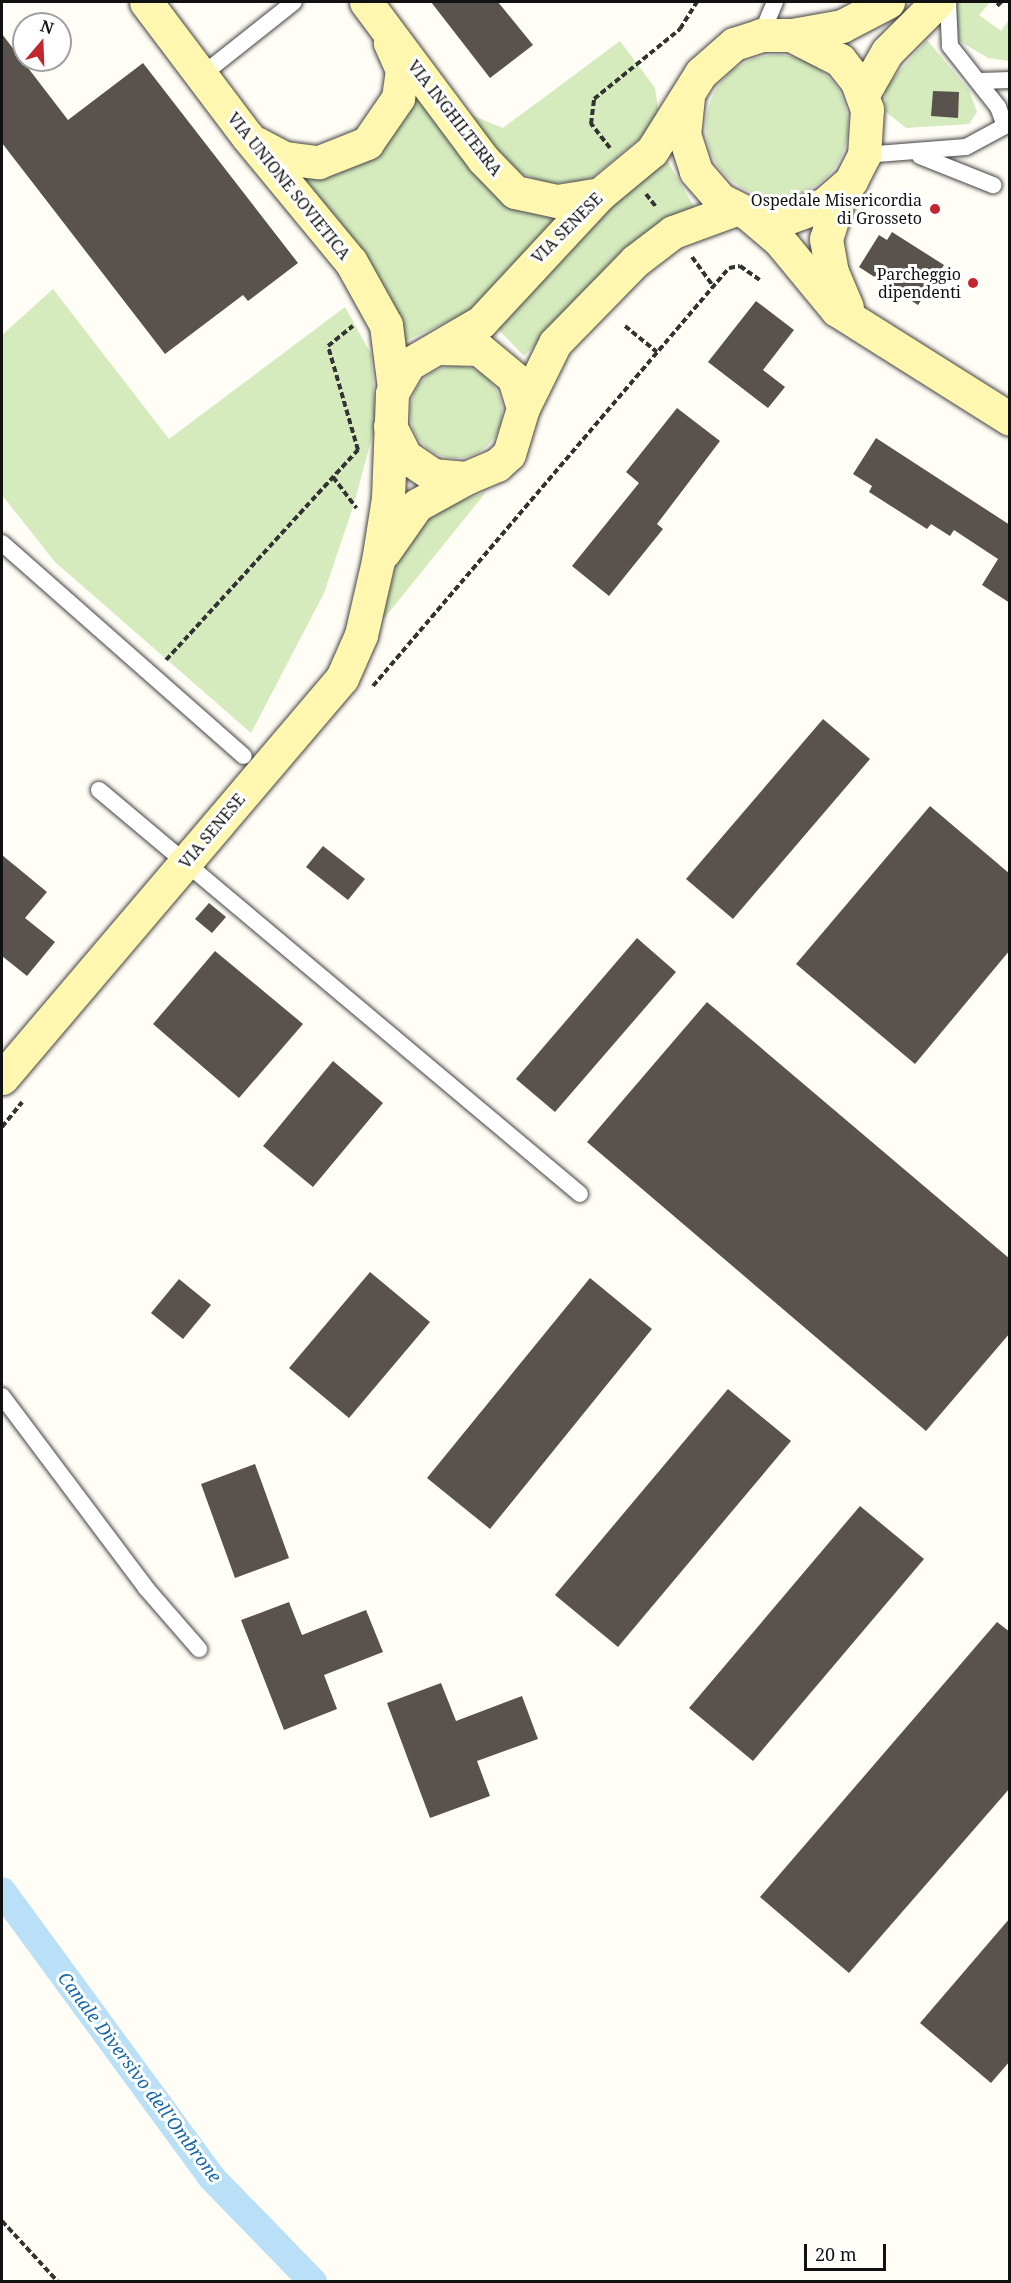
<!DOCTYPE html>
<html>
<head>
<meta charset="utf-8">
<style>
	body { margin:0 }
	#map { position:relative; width:1011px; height:2283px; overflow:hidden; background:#fffdf5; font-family:"Noto Serif",serif }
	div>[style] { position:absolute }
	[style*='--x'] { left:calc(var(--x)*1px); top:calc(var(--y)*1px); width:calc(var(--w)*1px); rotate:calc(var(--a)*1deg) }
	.green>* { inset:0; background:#d5ebbd }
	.round { border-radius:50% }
	.canal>* { height:28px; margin:-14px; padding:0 14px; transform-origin:14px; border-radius:14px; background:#b9e0f7 }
	.building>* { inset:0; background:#5a524d }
	.path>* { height:4px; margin-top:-2px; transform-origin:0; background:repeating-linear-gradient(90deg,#333 0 6px,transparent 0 9px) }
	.roads { filter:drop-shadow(0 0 2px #444) drop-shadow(0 0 2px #444) }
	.lane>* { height:16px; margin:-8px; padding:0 8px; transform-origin:8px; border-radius:8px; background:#fff }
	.secondary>* { height:33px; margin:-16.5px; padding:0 16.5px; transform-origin:16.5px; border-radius:16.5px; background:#fff6b0 }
	.dots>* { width:16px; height:16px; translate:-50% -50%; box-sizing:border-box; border:3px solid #fff; border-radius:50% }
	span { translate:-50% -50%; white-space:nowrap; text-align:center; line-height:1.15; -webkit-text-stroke:6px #fff; paint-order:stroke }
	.street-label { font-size:16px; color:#111 }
	.poi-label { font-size:16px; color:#111 }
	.right { translate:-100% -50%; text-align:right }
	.water-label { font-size:18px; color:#1768a6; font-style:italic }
	.frame { position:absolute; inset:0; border:3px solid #111; pointer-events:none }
	.north { position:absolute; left:12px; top:12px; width:60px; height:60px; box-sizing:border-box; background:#fff; border:2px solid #a0a0a0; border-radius:50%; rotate:19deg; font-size:16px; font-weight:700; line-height:24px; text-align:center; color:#111 }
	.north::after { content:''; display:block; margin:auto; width:21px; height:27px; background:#c4262e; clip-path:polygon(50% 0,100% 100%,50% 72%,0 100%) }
	.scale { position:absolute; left:804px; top:2244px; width:82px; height:27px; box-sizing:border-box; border:3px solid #111; border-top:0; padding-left:8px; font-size:18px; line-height:21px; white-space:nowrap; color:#111; -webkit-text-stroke:4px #fff; paint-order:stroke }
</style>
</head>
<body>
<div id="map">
	<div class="green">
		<i style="clip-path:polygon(958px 2px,990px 2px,979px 15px,1001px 31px,1009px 20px,1009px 61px,988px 58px,958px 40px,954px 12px)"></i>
		<i style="clip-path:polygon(927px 40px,969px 90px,977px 112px,969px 124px,906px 128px,886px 112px,885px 88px)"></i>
		<i style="clip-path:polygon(620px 41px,655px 88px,660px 122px,592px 177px,577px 182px,547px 183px,505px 167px,469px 114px,503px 128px)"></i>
		<i class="round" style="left:706px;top:55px;width:142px;height:142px"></i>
		<i style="clip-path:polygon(411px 82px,556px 218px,473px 310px,403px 342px,336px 222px,302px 174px,322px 173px)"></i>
		<i style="clip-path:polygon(666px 159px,696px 210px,602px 278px,524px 356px,496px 327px,585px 228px)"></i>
		<i style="clip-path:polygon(53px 289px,169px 439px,345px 307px,371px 354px,376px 422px,354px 504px,324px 593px,251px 733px,55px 562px,2px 495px,2px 335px)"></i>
		<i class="round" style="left:410px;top:366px;width:92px;height:92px"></i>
		<i style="clip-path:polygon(486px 492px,382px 621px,396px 564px,419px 530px,436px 510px)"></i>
	</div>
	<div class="canal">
		<i style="--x:2;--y:1891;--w:356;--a:53.8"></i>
		<i style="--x:212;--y:2178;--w:145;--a:45.8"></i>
	</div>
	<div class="building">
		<i style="clip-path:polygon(431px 2px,498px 2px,533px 45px,490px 78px)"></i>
		<i style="clip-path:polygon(2px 34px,68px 120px,143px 63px,298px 263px,248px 301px,243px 295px,165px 354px,2px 143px)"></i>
		<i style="clip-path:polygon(933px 91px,959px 92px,958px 118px,931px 116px)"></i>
		<i style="clip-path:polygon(892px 232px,944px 265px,918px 305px,859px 267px,879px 235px,887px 240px)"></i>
		<i style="clip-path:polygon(756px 301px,794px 330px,763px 370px,785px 387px,768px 408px,708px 362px)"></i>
		<i style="clip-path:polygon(677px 408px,720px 441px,657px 524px,663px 529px,609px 596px,572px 566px,639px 483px,626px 472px)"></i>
		<i style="clip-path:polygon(876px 438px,1010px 525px,1010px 603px,982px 585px,998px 559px,954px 530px,950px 536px,931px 524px,927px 529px,869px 492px,872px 486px,853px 474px)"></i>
		<i style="clip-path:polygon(823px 719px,870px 759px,733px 919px,686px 879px)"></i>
		<i style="clip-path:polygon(930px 806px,1010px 874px,1010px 950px,915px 1064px,796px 964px)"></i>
		<i style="clip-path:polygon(323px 846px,365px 879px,348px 900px,306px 867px)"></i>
		<i style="clip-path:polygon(2px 855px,47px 892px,25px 918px,55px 942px,27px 976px,2px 956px)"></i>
		<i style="clip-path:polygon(209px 903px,226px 917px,212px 933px,195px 919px)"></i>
		<i style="clip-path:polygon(637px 938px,676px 972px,555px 1112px,516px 1079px)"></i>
		<i style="clip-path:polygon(215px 951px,303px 1024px,239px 1098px,153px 1024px)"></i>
		<i style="clip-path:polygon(707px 1002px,1010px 1259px,1010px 1333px,926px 1431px,587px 1142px)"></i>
		<i style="clip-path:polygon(333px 1061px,383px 1103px,313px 1187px,263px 1146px)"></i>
		<i style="clip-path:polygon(370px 1272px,430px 1322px,349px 1418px,289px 1368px)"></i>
		<i style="clip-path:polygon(590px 1278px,652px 1329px,490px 1529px,427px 1478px)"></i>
		<i style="clip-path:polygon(179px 1279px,211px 1305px,183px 1339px,151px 1313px)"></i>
		<i style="clip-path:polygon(728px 1389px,791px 1441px,618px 1647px,555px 1595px)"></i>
		<i style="clip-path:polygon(255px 1464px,289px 1558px,235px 1578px,201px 1484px)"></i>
		<i style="clip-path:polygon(860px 1506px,924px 1559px,753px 1761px,689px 1708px)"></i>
		<i style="clip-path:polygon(289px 1602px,302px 1635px,366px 1610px,383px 1652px,324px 1675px,337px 1709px,284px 1730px,241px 1620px)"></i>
		<i style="clip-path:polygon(997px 1622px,1010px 1632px,1010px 1788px,849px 1973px,760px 1897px)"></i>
		<i style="clip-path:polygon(441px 1683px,456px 1721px,522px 1696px,538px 1739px,477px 1761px,490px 1796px,430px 1818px,387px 1703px)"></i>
		<i style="clip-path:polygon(1010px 1918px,1010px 2061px,991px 2083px,920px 2023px)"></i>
	</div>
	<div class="path">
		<i style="--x:997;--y:6;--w:6;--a:-45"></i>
		<i style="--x:610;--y:148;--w:31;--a:-128"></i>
		<i style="--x:591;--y:124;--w:25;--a:-83"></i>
		<i style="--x:594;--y:99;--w:111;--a:-39.1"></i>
		<i style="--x:680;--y:29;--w:32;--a:-58"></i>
		<i style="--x:646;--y:194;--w:16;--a:52"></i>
		<i style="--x:692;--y:257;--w:36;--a:54"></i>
		<i style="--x:625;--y:326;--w:41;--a:39.1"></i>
		<i style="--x:333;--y:477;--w:39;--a:53"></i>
		<i style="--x:166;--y:660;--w:285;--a:-47.6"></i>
		<i style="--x:358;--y:450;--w:108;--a:-106.1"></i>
		<i style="--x:328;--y:346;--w:32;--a:-39"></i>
		<i style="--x:373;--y:686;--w:549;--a:-49.58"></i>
		<i style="--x:729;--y:268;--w:11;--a:-10"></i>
		<i style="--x:740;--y:266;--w:24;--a:35"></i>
		<i style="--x:2;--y:1127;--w:32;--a:-51"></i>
		<i style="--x:2;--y:2221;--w:83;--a:47.4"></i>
	</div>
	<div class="roads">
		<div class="lane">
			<i style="--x:761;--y:35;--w:36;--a:-67"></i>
			<i style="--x:202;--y:75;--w:117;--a:-38.4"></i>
			<i style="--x:980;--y:81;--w:30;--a:-2"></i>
			<i style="--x:864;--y:155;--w:102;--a:-4.5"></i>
			<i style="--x:966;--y:147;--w:44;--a:-28.3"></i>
			<i style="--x:1005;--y:126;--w:20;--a:-110"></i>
			<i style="--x:998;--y:107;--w:78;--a:-128.2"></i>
			<i style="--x:950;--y:46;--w:44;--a:-92.6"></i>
			<i style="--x:920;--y:156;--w:79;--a:21.7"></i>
			<i style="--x:2;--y:543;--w:322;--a:41.4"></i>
			<i style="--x:99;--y:790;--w:628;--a:40.03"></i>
			<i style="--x:2;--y:1396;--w:240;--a:53.1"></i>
			<i style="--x:146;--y:1588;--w:81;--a:49"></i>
		</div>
		<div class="secondary">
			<i style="--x:146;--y:2;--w:168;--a:53"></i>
			<i style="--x:247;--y:136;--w:163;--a:50.5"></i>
			<i style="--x:351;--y:262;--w:72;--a:60.9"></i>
			<i style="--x:386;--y:325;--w:64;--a:82.8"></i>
			<i style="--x:366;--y:2;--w:196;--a:53.3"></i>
			<i style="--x:483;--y:159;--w:46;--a:45.9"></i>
			<i style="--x:515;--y:192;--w:43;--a:12.1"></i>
			<i style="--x:557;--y:201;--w:44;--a:-9.2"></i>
			<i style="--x:792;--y:35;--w:51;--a:-10.2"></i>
			<i style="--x:842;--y:26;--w:52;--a:-27.6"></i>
			<i style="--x:863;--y:94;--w:48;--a:-60.3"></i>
			<i style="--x:887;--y:52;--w:71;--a:-45"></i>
			<i style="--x:258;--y:144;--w:30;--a:28"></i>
			<i style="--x:284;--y:158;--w:35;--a:7"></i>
			<i style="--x:319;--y:162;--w:52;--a:-21.6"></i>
			<i style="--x:367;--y:143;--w:55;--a:-55.4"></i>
			<i style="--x:398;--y:98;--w:28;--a:-82"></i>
			<i style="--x:402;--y:70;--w:30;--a:-114"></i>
			<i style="--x:841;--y:192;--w:49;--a:107.7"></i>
			<i style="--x:826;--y:239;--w:34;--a:80"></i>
			<i style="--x:832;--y:272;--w:38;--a:67"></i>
			<i style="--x:747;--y:213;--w:42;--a:40.2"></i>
			<i style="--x:779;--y:240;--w:91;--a:50.4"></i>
			<i style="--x:837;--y:310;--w:204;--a:32.2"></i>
			<i style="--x:523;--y:408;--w:72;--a:-63.8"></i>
			<i style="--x:555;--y:343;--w:115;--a:-45.7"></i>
			<i style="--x:635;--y:261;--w:48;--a:-37.3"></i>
			<i style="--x:673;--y:232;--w:67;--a:-20.1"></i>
			<i style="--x:390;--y:426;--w:34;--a:63"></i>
			<i style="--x:405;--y:456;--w:34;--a:34"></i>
			<i style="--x:433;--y:475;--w:33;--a:5"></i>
			<i style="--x:466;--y:478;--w:34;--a:-23"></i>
			<i style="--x:497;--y:465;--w:16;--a:-43"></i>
			<i style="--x:509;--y:454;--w:48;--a:-73.1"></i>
			<i style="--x:523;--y:408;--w:31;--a:-107"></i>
			<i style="--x:514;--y:378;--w:45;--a:-140.4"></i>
			<i style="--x:479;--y:349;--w:41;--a:-178.6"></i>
			<i style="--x:384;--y:552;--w:57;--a:-54.9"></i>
			<i style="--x:417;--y:505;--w:56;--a:-28.9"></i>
			<i style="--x:2;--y:1078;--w:525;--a:-49.64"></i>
			<i style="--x:342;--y:678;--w:47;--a:-66.2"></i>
			<i style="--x:361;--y:635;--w:76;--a:-77.1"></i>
			<i style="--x:378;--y:561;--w:64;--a:-81"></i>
			<i style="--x:388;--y:498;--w:105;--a:-87.8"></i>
			<i style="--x:392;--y:393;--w:34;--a:-60"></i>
			<i style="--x:409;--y:364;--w:83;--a:-30.3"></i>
			<i style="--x:481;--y:322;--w:175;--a:-47.1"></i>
			<i style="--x:600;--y:194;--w:67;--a:-39.6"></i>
			<i style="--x:652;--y:151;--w:92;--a:-57.9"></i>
			<i style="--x:701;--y:73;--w:44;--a:-41.3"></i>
			<i style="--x:734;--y:44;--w:28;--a:-18"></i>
			<i style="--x:761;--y:35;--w:30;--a:0"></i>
			<i style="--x:791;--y:35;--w:55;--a:27"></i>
			<i style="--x:840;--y:60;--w:28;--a:52"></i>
			<i style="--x:857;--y:82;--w:29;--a:70"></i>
			<i style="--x:867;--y:109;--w:46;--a:93.7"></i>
			<i style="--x:864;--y:155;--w:29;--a:117"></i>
			<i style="--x:851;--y:181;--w:35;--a:139"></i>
			<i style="--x:825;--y:204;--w:40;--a:159.8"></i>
			<i style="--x:787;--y:218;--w:40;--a:-172.9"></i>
			<i style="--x:747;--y:213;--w:30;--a:-153"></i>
			<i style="--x:720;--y:199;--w:37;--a:-131"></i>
			<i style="--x:696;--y:171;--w:38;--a:-108"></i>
			<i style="--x:684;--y:135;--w:37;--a:-84"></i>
		</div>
	</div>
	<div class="dots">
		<i style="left:935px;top:209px;background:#c4262e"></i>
		<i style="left:973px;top:283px;background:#c4262e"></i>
	</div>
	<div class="street-label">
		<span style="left:455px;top:118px;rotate:52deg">VIA INGHILTERRA</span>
		<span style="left:289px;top:186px;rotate:51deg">VIA UNIONE SOVIETICA</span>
		<span style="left:567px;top:228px;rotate:-45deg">VIA SENESE</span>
		<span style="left:212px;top:831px;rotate:-50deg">VIA SENESE</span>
	</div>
	<div class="poi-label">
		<span class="right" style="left:922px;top:209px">Ospedale Misericordia<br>di Grosseto</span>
		<span class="right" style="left:961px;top:283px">Parcheggio<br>dipendenti</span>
	</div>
	<div class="water-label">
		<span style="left:140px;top:2077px;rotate:53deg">Canale Diversivo dell'Ombrone</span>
	</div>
	<div class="frame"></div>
	<div class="north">N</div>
	<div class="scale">20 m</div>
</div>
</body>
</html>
